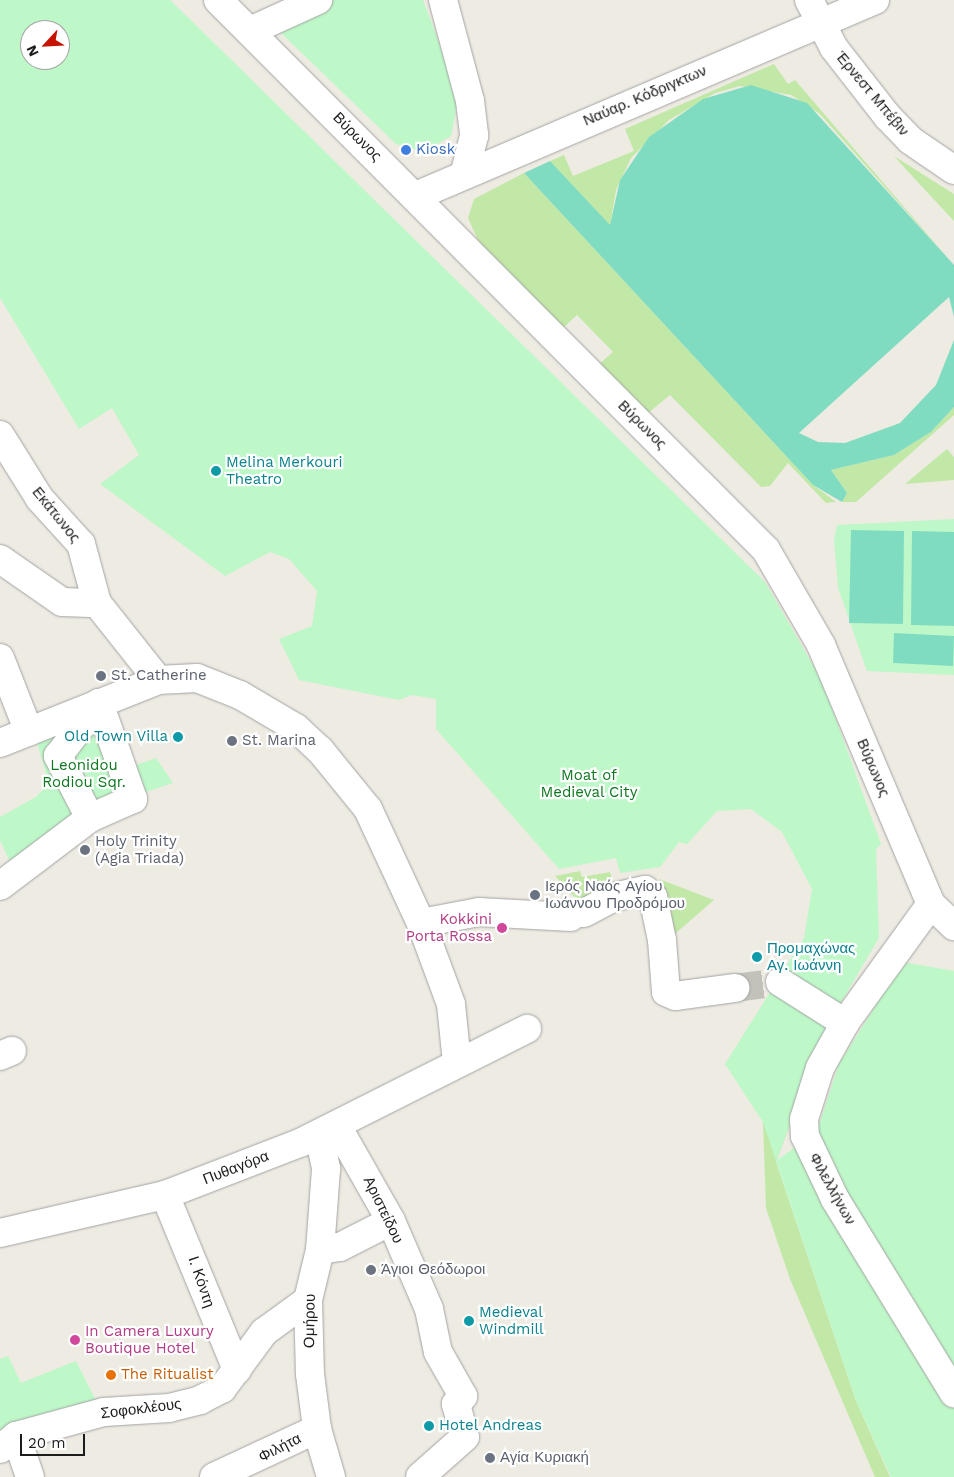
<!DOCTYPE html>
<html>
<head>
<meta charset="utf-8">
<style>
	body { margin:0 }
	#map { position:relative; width:954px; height:1477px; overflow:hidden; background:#edebe2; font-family:"Work Sans",sans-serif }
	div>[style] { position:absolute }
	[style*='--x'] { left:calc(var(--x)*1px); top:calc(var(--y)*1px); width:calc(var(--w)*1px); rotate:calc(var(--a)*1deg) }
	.grass>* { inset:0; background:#c2e8a8 }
	.park>* { inset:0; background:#bef8c8 }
	.pitch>* { inset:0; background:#80dcc1 }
	.minor-tunnel>* { height:28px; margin-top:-14px; transform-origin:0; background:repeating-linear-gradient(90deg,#c3c2ba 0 28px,transparent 0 42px) }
	.roads { filter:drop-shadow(0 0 1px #a3a3a3) drop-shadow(0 0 1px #a3a3a3) }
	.minor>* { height:28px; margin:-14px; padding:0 14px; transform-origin:14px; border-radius:14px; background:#fff }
	.dots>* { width:14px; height:14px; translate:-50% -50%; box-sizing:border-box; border:2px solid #fff; border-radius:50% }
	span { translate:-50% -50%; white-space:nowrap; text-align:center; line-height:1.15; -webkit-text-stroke:4.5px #fff; paint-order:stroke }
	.street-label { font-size:15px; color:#1c1c1c }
	.shop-label { font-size:15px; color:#366cbe }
	.left { translate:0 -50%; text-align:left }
	.culture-label { font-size:15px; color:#0d838f }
	.right { translate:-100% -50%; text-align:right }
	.worship-label { font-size:15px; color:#5b616d }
	.park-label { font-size:15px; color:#0d781f }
	.hotel-label { font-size:15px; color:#b23c85 }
	.food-label { font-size:15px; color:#c56008 }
	.north { position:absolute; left:20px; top:20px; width:50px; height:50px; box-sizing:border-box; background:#fff; border:1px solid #a4a4a4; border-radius:50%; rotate:245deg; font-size:14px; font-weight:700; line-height:20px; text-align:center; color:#1c1c1c }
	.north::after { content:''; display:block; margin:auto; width:18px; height:22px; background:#c51403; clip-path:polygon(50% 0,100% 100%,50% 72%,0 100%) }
	.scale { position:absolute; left:20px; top:1434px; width:65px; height:22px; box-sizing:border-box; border:2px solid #1c1c1c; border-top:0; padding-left:6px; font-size:15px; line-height:18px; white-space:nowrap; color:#1c1c1c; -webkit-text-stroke:4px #fff; paint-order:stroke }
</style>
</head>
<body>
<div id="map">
	<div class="grass">
		<i style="clip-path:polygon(774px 64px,788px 84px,795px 80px,954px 265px,820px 114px,791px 95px,740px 86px,715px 93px,669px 120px,631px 158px,616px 190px,610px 226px,550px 161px,564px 155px,573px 176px,634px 151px,625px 129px)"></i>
		<i style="clip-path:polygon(894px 156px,954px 194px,954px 221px,913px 177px)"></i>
		<i style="clip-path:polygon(524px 173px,813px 485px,836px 502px,826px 503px,788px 463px,770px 486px,761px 487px,670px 395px,647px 414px,598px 365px,613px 352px,577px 315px,562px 329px,482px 249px,468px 218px,474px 199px)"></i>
		<i style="clip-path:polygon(954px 407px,954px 415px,856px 502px,842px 502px,847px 493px,831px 470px,894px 455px,931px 432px)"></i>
		<i style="clip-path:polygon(947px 449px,954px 457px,954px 480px,905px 484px)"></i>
		<i style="clip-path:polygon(580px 871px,582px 877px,610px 872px,614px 886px,581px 904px,555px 876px)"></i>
		<i style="clip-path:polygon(659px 879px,714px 900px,669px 939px,666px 912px)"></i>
		<i style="clip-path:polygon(827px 1026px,776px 1162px,856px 1401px,890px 1477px,875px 1477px,790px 1279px,766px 1208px,763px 1122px)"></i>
	</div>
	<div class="park">
		<i style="clip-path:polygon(evenodd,0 0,170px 0,765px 582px,822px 681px,881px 844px,876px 849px,879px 938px,827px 1026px,776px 1161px,817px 1131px,839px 1064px,903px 962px,954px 971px,954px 1477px,891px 1477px,856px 1401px,763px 1122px,725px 1064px,804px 938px,812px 889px,782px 832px,751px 809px,717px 811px,687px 844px,679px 842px,660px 867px,620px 873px,616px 858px,559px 869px,436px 729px,436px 699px,412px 695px,399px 700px,299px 680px,279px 639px,312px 626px,317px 591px,289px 559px,270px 552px,225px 576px,100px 484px,139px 455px,112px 408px,79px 429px,0 298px,0 0,30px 30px,60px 30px,60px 60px,30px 60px,30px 30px)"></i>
		<i style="clip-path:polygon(329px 0,423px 0,459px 95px,451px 136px,423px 152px,396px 144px,280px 32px)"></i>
		<i style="clip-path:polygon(954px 519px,954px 675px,867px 671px,838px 588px,834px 540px,837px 525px)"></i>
		<i style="clip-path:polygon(98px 713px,122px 770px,156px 758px,173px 783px,134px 796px,15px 873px,0 840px,0 817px,36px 797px,49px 783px,35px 736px)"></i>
		<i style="clip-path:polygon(8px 1356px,21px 1383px,76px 1361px,103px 1415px,0 1460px,0 1359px)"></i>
	</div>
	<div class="pitch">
		<i style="clip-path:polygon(751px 85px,807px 103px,954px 265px,954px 317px,949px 297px,799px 433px,818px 442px,845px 443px,900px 423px,936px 385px,954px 340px,954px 407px,931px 432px,894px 455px,831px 470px,847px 493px,842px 502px,813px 485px,524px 173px,550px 161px,610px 225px,620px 180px,649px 137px,703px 99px)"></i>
		<i style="clip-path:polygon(851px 530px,904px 531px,903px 624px,849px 623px)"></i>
		<i style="clip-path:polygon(912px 531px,954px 532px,954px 626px,911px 625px)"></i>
		<i style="clip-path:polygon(894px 633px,954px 636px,953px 666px,893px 663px)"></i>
	</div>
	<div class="minor-tunnel">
		<i style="--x:735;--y:988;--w:45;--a:-7.6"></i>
	</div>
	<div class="roads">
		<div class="minor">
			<i style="--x:218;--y:0;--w:776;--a:45.1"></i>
			<i style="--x:766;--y:550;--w:110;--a:59.9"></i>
			<i style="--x:821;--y:645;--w:281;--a:67"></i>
			<i style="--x:931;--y:904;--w:32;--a:44"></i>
			<i style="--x:443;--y:0;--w:105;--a:75"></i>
			<i style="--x:470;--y:101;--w:35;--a:83"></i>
			<i style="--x:474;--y:136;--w:38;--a:104"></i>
			<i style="--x:809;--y:0;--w:54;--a:62.5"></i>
			<i style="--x:834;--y:48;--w:88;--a:52"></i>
			<i style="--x:888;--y:117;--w:32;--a:46"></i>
			<i style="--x:910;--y:140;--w:53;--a:34.3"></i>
			<i style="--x:250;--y:31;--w:75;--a:-24.5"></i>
			<i style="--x:416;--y:196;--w:499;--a:-23.1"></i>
			<i style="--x:0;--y:435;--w:75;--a:58"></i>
			<i style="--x:40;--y:499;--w:61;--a:47.7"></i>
			<i style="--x:81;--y:544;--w:61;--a:74.8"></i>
			<i style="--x:97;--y:603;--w:98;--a:51.6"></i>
			<i style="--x:158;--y:680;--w:39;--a:-3"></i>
			<i style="--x:197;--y:678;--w:46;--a:21.6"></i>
			<i style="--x:240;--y:695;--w:65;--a:30.5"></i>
			<i style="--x:296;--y:728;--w:33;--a:43"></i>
			<i style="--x:320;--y:750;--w:76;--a:50.9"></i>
			<i style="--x:368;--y:809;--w:126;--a:65.1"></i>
			<i style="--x:421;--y:923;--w:86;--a:69.7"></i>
			<i style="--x:451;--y:1004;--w:59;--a:84.2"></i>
			<i style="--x:0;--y:559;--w:75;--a:34.7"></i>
			<i style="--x:62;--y:602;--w:35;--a:2"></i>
			<i style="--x:0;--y:658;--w:79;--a:68.6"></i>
			<i style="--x:99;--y:703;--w:102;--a:70.5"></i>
			<i style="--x:133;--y:799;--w:47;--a:156.2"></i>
			<i style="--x:90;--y:818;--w:70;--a:-117.3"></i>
			<i style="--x:58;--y:756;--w:67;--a:-52.3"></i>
			<i style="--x:0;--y:743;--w:170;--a:-21.7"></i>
			<i style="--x:0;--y:886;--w:113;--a:-37.1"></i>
			<i style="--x:931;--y:904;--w:147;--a:125.9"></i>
			<i style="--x:845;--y:1023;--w:51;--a:119.1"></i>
			<i style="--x:820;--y:1068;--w:53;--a:107.4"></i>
			<i style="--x:804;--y:1119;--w:17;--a:87"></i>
			<i style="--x:805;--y:1136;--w:70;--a:64.5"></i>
			<i style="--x:835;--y:1199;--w:228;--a:58.5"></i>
			<i style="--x:584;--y:913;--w:34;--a:-28"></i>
			<i style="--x:614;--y:897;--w:32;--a:-13"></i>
			<i style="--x:645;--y:890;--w:11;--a:41"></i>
			<i style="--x:653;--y:897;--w:44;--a:78.2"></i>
			<i style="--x:662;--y:940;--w:52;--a:85.6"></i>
			<i style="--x:666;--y:992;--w:10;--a:24"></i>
			<i style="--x:675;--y:996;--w:61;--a:-7.6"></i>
			<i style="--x:421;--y:923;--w:59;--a:-10.7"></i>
			<i style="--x:479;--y:912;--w:92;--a:3.1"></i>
			<i style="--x:780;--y:982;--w:77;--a:32.2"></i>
			<i style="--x:0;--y:1056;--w:13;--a:-23"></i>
			<i style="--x:337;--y:1126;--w:109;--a:60.4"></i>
			<i style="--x:391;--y:1221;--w:96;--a:66.6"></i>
			<i style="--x:429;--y:1309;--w:44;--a:78.2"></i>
			<i style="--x:438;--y:1352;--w:51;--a:60.4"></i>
			<i style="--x:463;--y:1396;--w:11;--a:131"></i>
			<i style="--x:456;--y:1404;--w:34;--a:75"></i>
			<i style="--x:465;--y:1437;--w:60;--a:138.4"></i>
			<i style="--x:319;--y:1135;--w:35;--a:78"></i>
			<i style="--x:326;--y:1169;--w:81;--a:94.2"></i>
			<i style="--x:320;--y:1250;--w:51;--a:103.5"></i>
			<i style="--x:308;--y:1300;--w:74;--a:88.5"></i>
			<i style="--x:310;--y:1374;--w:55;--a:82.7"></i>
			<i style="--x:317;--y:1429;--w:50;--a:73.7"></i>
			<i style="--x:165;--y:1195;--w:189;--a:67.6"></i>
			<i style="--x:0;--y:1233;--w:169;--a:-13"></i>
			<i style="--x:165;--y:1195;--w:147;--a:-21.1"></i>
			<i style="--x:302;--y:1142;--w:252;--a:-26.7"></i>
			<i style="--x:320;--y:1250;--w:20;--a:-9"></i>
			<i style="--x:340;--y:1247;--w:57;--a:-27"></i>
			<i style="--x:16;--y:1436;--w:43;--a:71.1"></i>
			<i style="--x:0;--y:1449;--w:21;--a:-39"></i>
			<i style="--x:16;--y:1436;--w:91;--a:-15.3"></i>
			<i style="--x:104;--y:1412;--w:65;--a:-3.5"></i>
			<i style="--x:169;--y:1408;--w:32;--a:-14"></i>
			<i style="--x:200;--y:1400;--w:25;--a:-27"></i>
			<i style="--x:222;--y:1389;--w:71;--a:-53.6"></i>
			<i style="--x:264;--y:1332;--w:54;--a:-36"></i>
			<i style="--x:214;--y:1477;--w:114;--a:-25"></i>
		</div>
	</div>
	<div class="dots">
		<i style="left:406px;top:150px;background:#3f7fe0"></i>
		<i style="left:216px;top:471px;background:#0f9aa8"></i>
		<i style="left:101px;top:676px;background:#6b7280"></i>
		<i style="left:178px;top:737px;background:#0f9aa8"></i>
		<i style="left:232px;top:741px;background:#6b7280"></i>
		<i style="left:85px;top:850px;background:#6b7280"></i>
		<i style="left:535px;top:895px;background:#6b7280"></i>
		<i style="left:502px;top:928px;background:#d1479c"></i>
		<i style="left:757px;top:957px;background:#0f9aa8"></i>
		<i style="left:371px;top:1270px;background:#6b7280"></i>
		<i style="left:469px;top:1321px;background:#0f9aa8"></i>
		<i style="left:75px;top:1340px;background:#d1479c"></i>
		<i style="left:111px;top:1375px;background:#e8710a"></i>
		<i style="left:429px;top:1426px;background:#0f9aa8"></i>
		<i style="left:490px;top:1458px;background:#6b7280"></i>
	</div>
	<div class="street-label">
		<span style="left:872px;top:94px;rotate:50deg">Έρνεστ Μπέβιν</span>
		<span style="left:645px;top:96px;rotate:-23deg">Ναύαρ. Κόδριγκτων</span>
		<span style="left:357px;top:137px;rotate:45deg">Βύρωνος</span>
		<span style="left:642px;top:425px;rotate:45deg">Βύρωνος</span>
		<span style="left:56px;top:515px;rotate:51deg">Εκάτωνος</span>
		<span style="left:873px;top:768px;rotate:67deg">Βύρωνος</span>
		<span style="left:236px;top:1168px;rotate:-21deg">Πυθαγόρα</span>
		<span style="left:832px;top:1189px;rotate:61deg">Φιλελλήνων</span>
		<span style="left:383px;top:1210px;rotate:64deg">Αριστείδου</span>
		<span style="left:201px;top:1282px;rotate:71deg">Ι. Κόντη</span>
		<span style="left:310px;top:1321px;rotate:-89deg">Ομήρου</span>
		<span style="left:141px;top:1409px;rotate:-7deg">Σοφοκλέους</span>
		<span style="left:280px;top:1448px;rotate:-27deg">Φιλήτα</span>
	</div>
	<div class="shop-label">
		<span class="left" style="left:416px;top:150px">Kiosk</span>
	</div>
	<div class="culture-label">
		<span class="left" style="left:226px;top:471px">Melina Merkouri<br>Theatro</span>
		<span class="right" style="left:168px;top:737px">Old Town Villa</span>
		<span class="left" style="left:767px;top:957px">Προμαχώνας<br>Αγ. Ιωάννη</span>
		<span class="left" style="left:479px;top:1321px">Medieval<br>Windmill</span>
		<span class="left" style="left:439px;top:1426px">Hotel Andreas</span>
	</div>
	<div class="worship-label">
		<span class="left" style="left:111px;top:676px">St. Catherine</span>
		<span class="left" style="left:242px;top:741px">St. Marina</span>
		<span class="left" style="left:95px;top:850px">Holy Trinity<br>(Agia Triada)</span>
		<span class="left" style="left:545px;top:895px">Ιερός Ναός Αγίου<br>Ιωάννου Προδρόμου</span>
		<span class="left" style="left:381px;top:1270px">Άγιοι Θεόδωροι</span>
		<span class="left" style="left:500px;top:1458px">Αγία Κυριακή</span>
	</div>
	<div class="park-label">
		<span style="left:84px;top:774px">Leonidou<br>Rodiou Sqr.</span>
		<span style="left:589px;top:784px">Moat of<br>Medieval City</span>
	</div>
	<div class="hotel-label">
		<span class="right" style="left:492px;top:928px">Kokkini<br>Porta Rossa</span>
		<span class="left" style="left:85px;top:1340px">In Camera Luxury<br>Boutique Hotel</span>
	</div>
	<div class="food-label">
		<span class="left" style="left:121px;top:1375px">The Ritualist</span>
	</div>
	<div class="north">N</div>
	<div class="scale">20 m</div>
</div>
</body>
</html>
